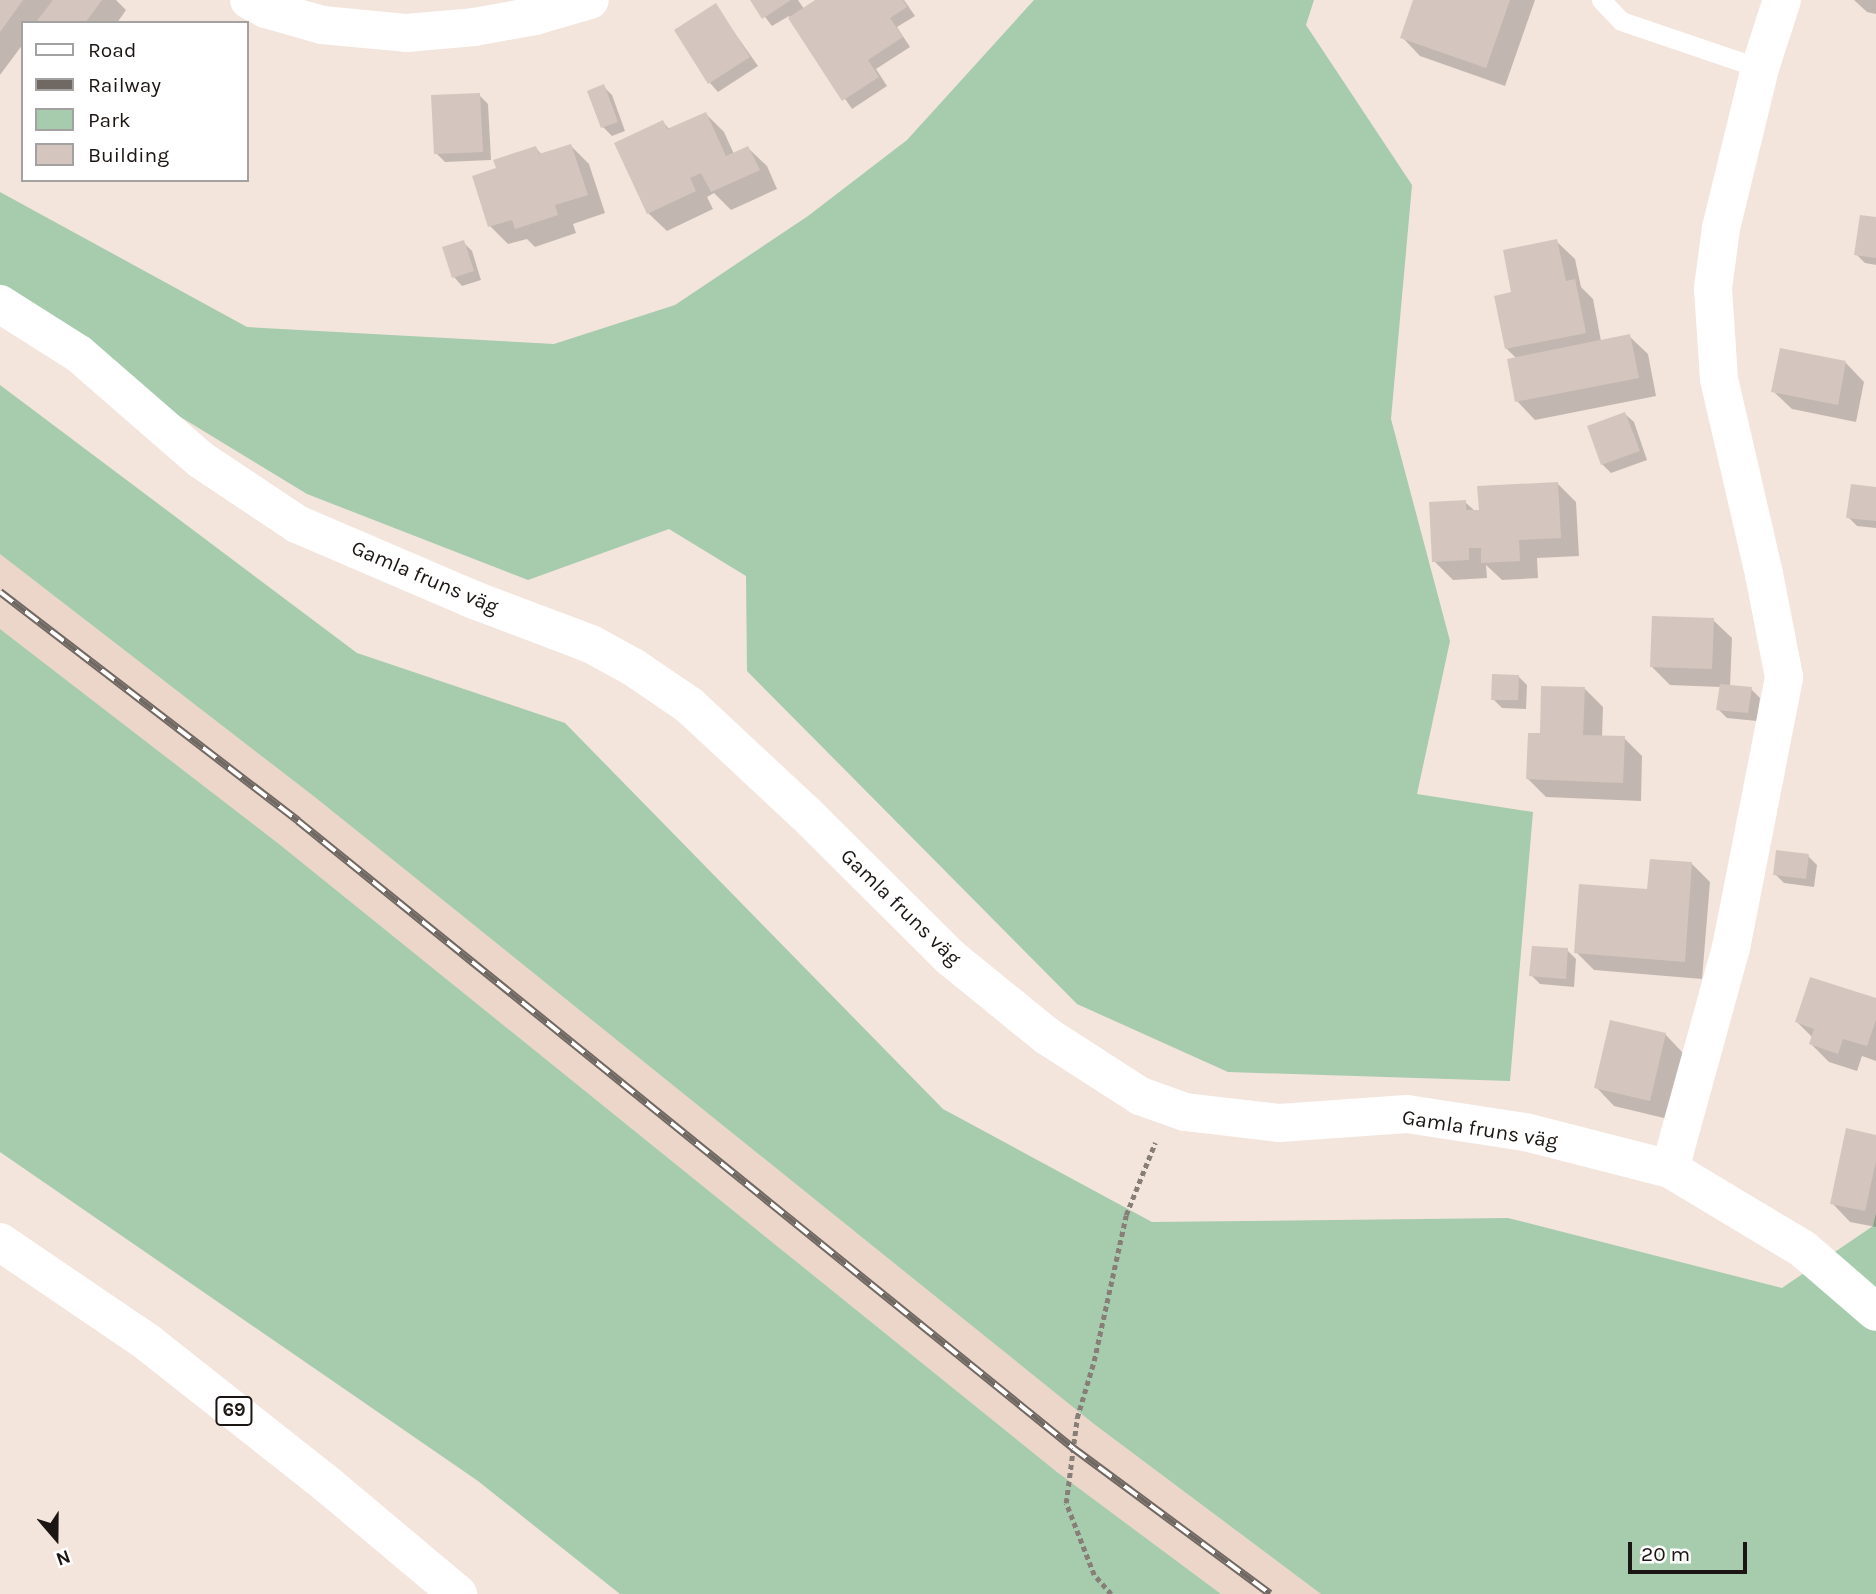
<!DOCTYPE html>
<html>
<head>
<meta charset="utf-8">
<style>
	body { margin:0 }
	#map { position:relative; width:1876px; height:1594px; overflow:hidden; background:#f3e5dc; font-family:Karla,sans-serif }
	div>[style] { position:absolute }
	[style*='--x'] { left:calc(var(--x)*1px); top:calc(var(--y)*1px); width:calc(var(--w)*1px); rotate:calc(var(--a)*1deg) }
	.built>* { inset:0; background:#ecd6ca }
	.green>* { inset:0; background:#a6cbad }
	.shadow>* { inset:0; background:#0003 }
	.building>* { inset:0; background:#d4c6be }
	.path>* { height:4.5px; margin-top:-2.25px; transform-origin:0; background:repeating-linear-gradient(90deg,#877e78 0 5px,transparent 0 8.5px) }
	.service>* { height:19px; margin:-9.5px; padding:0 9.5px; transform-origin:9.5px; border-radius:9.5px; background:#fff }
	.minor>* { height:38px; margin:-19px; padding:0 19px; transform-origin:19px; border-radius:19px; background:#fff }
	.primary>* { height:38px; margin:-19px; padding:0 19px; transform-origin:19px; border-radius:19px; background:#fff }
	.rail>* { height:8px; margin-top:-4px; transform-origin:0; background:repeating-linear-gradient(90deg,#fff 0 16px,#706862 0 32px); box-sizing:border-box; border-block:2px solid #706862 }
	span { translate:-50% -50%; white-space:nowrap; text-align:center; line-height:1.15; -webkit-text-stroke:7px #fff; paint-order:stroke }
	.shield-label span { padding:2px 5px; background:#fff; border:2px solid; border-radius:5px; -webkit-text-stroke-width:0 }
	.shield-label { font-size:19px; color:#1b1613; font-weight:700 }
	.street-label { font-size:21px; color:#1b1613 }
	.legend { position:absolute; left:21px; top:21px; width:228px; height:161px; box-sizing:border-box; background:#fff; border:2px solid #a4a2a1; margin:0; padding:9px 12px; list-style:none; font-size:21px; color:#1b1613 }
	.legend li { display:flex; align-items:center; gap:14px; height:35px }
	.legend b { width:35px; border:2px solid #a4a2a1 }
	.north { position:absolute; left:21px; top:1503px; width:70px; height:70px; -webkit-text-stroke:5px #fff; paint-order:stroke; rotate:160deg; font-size:19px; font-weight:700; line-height:28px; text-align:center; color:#1b1613 }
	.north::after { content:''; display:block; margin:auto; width:24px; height:32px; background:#1b1613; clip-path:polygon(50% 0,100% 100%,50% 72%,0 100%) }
	.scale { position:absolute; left:1628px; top:1542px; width:119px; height:32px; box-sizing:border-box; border:4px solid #1b1613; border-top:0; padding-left:9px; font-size:21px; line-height:24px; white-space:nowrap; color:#1b1613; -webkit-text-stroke:5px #fff; paint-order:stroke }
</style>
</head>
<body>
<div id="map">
	<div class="built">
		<i style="clip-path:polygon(0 554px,316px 798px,1094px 1424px,1321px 1594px,1221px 1594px,1057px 1472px,279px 844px,0 629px)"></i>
	</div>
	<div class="green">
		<i style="clip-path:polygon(1034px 0,1314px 0,1306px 25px,1412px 185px,1391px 419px,1450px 641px,1417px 794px,1533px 812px,1510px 1081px,1228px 1072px,1077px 1004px,747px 671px,746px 576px,669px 529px,528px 580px,307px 494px,0 307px,0 192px,247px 327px,554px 344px,675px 305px,808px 216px,907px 140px)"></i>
		<i style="clip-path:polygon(0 385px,357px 653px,565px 723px,943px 1109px,1152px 1222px,1508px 1218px,1782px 1288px,1873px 1226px,1876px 1213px,1876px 1594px,1321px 1594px,1094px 1424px,316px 798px,0 554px)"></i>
		<i style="clip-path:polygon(0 629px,279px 844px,1057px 1472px,1221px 1594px,620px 1594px,478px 1481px,0 1152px)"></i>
	</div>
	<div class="shadow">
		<i style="clip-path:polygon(0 0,116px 0,126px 10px,117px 23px,23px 23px,23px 44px,0 75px)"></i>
		<i style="clip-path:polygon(752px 0,798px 0,804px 9px,818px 0,904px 0,915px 16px,897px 27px,910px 47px,876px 69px,887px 86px,852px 109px,789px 16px,772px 26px)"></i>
		<i style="clip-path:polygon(1415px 0,1535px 0,1505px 86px,1420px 56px,1402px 37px)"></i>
		<i style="clip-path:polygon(1854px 0,1876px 0,1876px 14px,1867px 12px)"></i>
		<i style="clip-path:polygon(715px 5px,758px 66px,718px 92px,710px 83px)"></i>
		<i style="clip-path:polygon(603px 86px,612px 95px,625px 131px,612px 136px,603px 127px)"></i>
		<i style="clip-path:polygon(479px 95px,488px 104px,491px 160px,445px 162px,436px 153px)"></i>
		<i style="clip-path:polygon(706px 114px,724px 132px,734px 154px,748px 148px,767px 166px,777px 189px,731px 210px,714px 193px,707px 197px,713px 209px,667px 231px,648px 213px,663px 122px,670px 130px)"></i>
		<i style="clip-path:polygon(571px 146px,589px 164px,605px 213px,573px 224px,576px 233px,535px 247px,527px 239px,508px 244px,490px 226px,498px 170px,536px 148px,542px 155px)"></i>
		<i style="clip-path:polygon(1876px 219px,1876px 265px,1865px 263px,1856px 254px)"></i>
		<i style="clip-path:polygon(1556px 241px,1575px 259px,1581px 287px,1593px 299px,1601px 341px,1629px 336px,1648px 354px,1656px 396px,1535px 420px,1517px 401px,1517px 359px,1507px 349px,1513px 293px)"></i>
		<i style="clip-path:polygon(463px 242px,472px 251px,481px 280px,462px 286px,454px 277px)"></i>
		<i style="clip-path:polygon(1846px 363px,1864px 382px,1856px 422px,1792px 409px,1773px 391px)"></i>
		<i style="clip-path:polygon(1625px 414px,1634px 422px,1647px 460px,1611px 473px,1602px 464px)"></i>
		<i style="clip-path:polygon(1558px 484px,1576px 502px,1579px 556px,1537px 558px,1538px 578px,1502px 580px,1486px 565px,1487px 578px,1453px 580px,1434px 561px,1465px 502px,1476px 512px,1480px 512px)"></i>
		<i style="clip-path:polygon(1876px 489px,1876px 528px,1857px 526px,1848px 517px)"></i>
		<i style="clip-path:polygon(1713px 620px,1732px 638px,1730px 687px,1751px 689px,1760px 698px,1757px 721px,1727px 718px,1718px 709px,1721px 687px,1670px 685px,1652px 667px)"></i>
		<i style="clip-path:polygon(1518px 676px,1527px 685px,1526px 709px,1502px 708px,1493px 699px)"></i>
		<i style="clip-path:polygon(1585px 689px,1603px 707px,1602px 737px,1624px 738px,1642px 756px,1641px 801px,1546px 797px,1528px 779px,1542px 734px)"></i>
		<i style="clip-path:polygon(1808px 856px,1817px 865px,1814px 887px,1784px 883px,1775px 874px)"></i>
		<i style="clip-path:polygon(1692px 864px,1710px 882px,1702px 979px,1594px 970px,1576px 952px,1649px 891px)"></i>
		<i style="clip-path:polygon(1567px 950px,1576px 959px,1574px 987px,1540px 984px,1531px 975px)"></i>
		<i style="clip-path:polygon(1876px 1000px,1876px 1061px,1862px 1056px,1857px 1071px,1829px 1062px,1811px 1044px,1813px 1038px,1797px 1022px)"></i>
		<i style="clip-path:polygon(1665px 1034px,1683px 1053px,1668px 1119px,1614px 1106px,1596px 1087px)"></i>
		<i style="clip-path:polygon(1876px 1136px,1876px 1227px,1850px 1222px,1832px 1203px)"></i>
	</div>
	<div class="building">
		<i style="clip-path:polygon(0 0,23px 0,0 32px)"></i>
		<i style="clip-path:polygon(53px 0,102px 0,85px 23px,39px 23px,37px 21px)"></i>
		<i style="clip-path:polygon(750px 0,791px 0,762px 19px)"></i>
		<i style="clip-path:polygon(815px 0,903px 0,907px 7px,890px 18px,903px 37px,868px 60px,879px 77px,842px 101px,788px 18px)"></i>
		<i style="clip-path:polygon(1413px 0,1510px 0,1486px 68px,1400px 38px)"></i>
		<i style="clip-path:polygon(716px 3px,750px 57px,708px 84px,674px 30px)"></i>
		<i style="clip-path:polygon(604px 84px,618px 122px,601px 128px,587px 91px)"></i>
		<i style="clip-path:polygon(480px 93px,483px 152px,434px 154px,431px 95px)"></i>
		<i style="clip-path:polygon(706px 112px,726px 156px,748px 146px,760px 170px,711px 192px,701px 173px,690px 178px,696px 191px,647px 214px,614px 143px,663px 120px,667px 129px)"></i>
		<i style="clip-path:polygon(571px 144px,588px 195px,555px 205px,558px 215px,515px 229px,512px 220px,488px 227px,472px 176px,496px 168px,493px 160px,536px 146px,539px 154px)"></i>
		<i style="clip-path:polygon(1860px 215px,1876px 217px,1876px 258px,1854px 255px)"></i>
		<i style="clip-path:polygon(1557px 239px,1566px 281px,1575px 279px,1586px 333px,1505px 349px,1494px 296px,1511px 292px,1503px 250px)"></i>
		<i style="clip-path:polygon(464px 240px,474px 271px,452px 278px,442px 247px)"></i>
		<i style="clip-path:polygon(1630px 334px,1639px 378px,1515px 402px,1507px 359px)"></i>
		<i style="clip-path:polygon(1780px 348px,1846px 361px,1838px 405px,1771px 392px)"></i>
		<i style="clip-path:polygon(1625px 412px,1640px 451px,1601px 465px,1587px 426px)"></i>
		<i style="clip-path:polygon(1558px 482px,1561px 538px,1519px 540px,1520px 561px,1481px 563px,1481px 548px,1469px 548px,1469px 560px,1432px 562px,1429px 502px,1466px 500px,1466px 510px,1479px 510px,1477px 486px)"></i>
		<i style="clip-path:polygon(1851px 484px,1876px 487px,1876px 521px,1846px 518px)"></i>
		<i style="clip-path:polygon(1652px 616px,1714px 618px,1712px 669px,1650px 667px)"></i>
		<i style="clip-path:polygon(1492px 674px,1519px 675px,1518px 700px,1491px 700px)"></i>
		<i style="clip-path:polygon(1720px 684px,1752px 687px,1748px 713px,1716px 710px)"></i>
		<i style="clip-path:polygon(1541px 686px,1585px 687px,1583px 735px,1625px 736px,1623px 783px,1526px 779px,1528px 733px,1540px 733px)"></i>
		<i style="clip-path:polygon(1776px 850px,1809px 854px,1806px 879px,1773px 875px)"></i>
		<i style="clip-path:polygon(1650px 859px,1692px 862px,1685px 962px,1574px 953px,1579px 884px,1647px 889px)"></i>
		<i style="clip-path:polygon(1532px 946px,1568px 948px,1566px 979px,1529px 976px)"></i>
		<i style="clip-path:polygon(1810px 977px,1876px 998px,1876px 1020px,1867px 1046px,1843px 1039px,1838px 1054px,1809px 1044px,1814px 1029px,1795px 1022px)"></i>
		<i style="clip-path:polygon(1610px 1020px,1666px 1033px,1650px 1101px,1594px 1088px)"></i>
		<i style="clip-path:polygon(1846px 1128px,1876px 1135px,1876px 1161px,1865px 1211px,1830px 1204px)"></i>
	</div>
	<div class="path">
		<i style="--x:1111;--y:1594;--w:25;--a:-132"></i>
		<i style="--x:1094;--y:1575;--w:77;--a:-111.3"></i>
		<i style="--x:1066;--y:1503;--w:86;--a:-82.6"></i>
		<i style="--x:1077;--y:1418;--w:59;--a:-73.4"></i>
		<i style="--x:1094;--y:1361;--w:149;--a:-77.6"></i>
		<i style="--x:1126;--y:1215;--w:78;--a:-68.1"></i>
	</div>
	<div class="service">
		<i style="--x:1601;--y:0;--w:29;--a:46"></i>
		<i style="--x:1621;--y:21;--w:147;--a:18.7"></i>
	</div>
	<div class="minor">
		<i style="--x:249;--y:0;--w:19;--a:28"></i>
		<i style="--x:266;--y:9;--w:58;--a:15.9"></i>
		<i style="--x:322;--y:25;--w:84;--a:5.4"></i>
		<i style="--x:406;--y:33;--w:68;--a:-5"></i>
		<i style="--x:474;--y:27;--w:62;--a:-10.2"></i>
		<i style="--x:535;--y:16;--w:57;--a:-16.2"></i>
		<i style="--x:0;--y:304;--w:93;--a:32.3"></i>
		<i style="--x:79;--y:354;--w:162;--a:41"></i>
		<i style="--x:201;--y:460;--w:115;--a:33.7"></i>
		<i style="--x:297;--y:524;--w:196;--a:23.2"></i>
		<i style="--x:477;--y:601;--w:122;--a:20.7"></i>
		<i style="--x:591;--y:644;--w:48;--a:28.7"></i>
		<i style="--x:633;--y:667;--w:68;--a:34.2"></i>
		<i style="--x:689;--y:705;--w:158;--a:43"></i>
		<i style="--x:805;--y:813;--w:206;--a:44.8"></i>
		<i style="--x:951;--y:958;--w:124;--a:39.1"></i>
		<i style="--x:1047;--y:1036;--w:111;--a:32.8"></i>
		<i style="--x:1140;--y:1096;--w:48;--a:19.6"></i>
		<i style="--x:1185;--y:1112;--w:95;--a:6.7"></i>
		<i style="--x:1279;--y:1123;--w:128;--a:-4"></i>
		<i style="--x:1407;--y:1114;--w:119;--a:8.7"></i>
		<i style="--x:1525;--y:1132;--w:150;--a:14.3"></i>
		<i style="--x:1670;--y:1169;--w:155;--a:31"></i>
		<i style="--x:1803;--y:1249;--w:96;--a:40.8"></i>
		<i style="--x:1670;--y:1169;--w:229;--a:-74.6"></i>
		<i style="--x:1731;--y:948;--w:276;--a:-78.9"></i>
		<i style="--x:1784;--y:677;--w:105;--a:-101"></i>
		<i style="--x:1764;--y:574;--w:200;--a:-103"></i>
		<i style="--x:1719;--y:379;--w:91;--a:-93.8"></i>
		<i style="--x:1713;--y:288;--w:61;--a:-82.4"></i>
		<i style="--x:1721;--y:228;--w:165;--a:-76.3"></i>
		<i style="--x:1760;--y:68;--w:71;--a:-72.1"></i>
	</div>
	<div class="primary">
		<i style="--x:0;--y:1242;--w:178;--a:34.2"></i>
		<i style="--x:147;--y:1342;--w:231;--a:38.3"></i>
		<i style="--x:328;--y:1485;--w:170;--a:40"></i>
	</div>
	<div class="rail">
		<i style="--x:0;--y:592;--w:376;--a:37.5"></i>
		<i style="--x:298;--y:821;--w:997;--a:38.97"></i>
		<i style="--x:1073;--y:1448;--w:245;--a:36.5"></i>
	</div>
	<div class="shield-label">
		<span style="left:234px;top:1411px">69</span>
	</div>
	<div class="street-label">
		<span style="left:425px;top:577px;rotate:23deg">Gamla fruns väg</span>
		<span style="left:901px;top:907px;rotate:44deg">Gamla fruns väg</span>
		<span style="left:1480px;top:1129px;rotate:9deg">Gamla fruns väg</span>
	</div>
	<ul class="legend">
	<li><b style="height:9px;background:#fff"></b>Road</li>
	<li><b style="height:9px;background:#706862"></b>Railway</li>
	<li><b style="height:19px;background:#a6cbad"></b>Park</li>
	<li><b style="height:19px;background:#d4c6be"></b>Building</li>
	</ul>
	<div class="north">N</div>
	<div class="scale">20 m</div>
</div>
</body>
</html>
